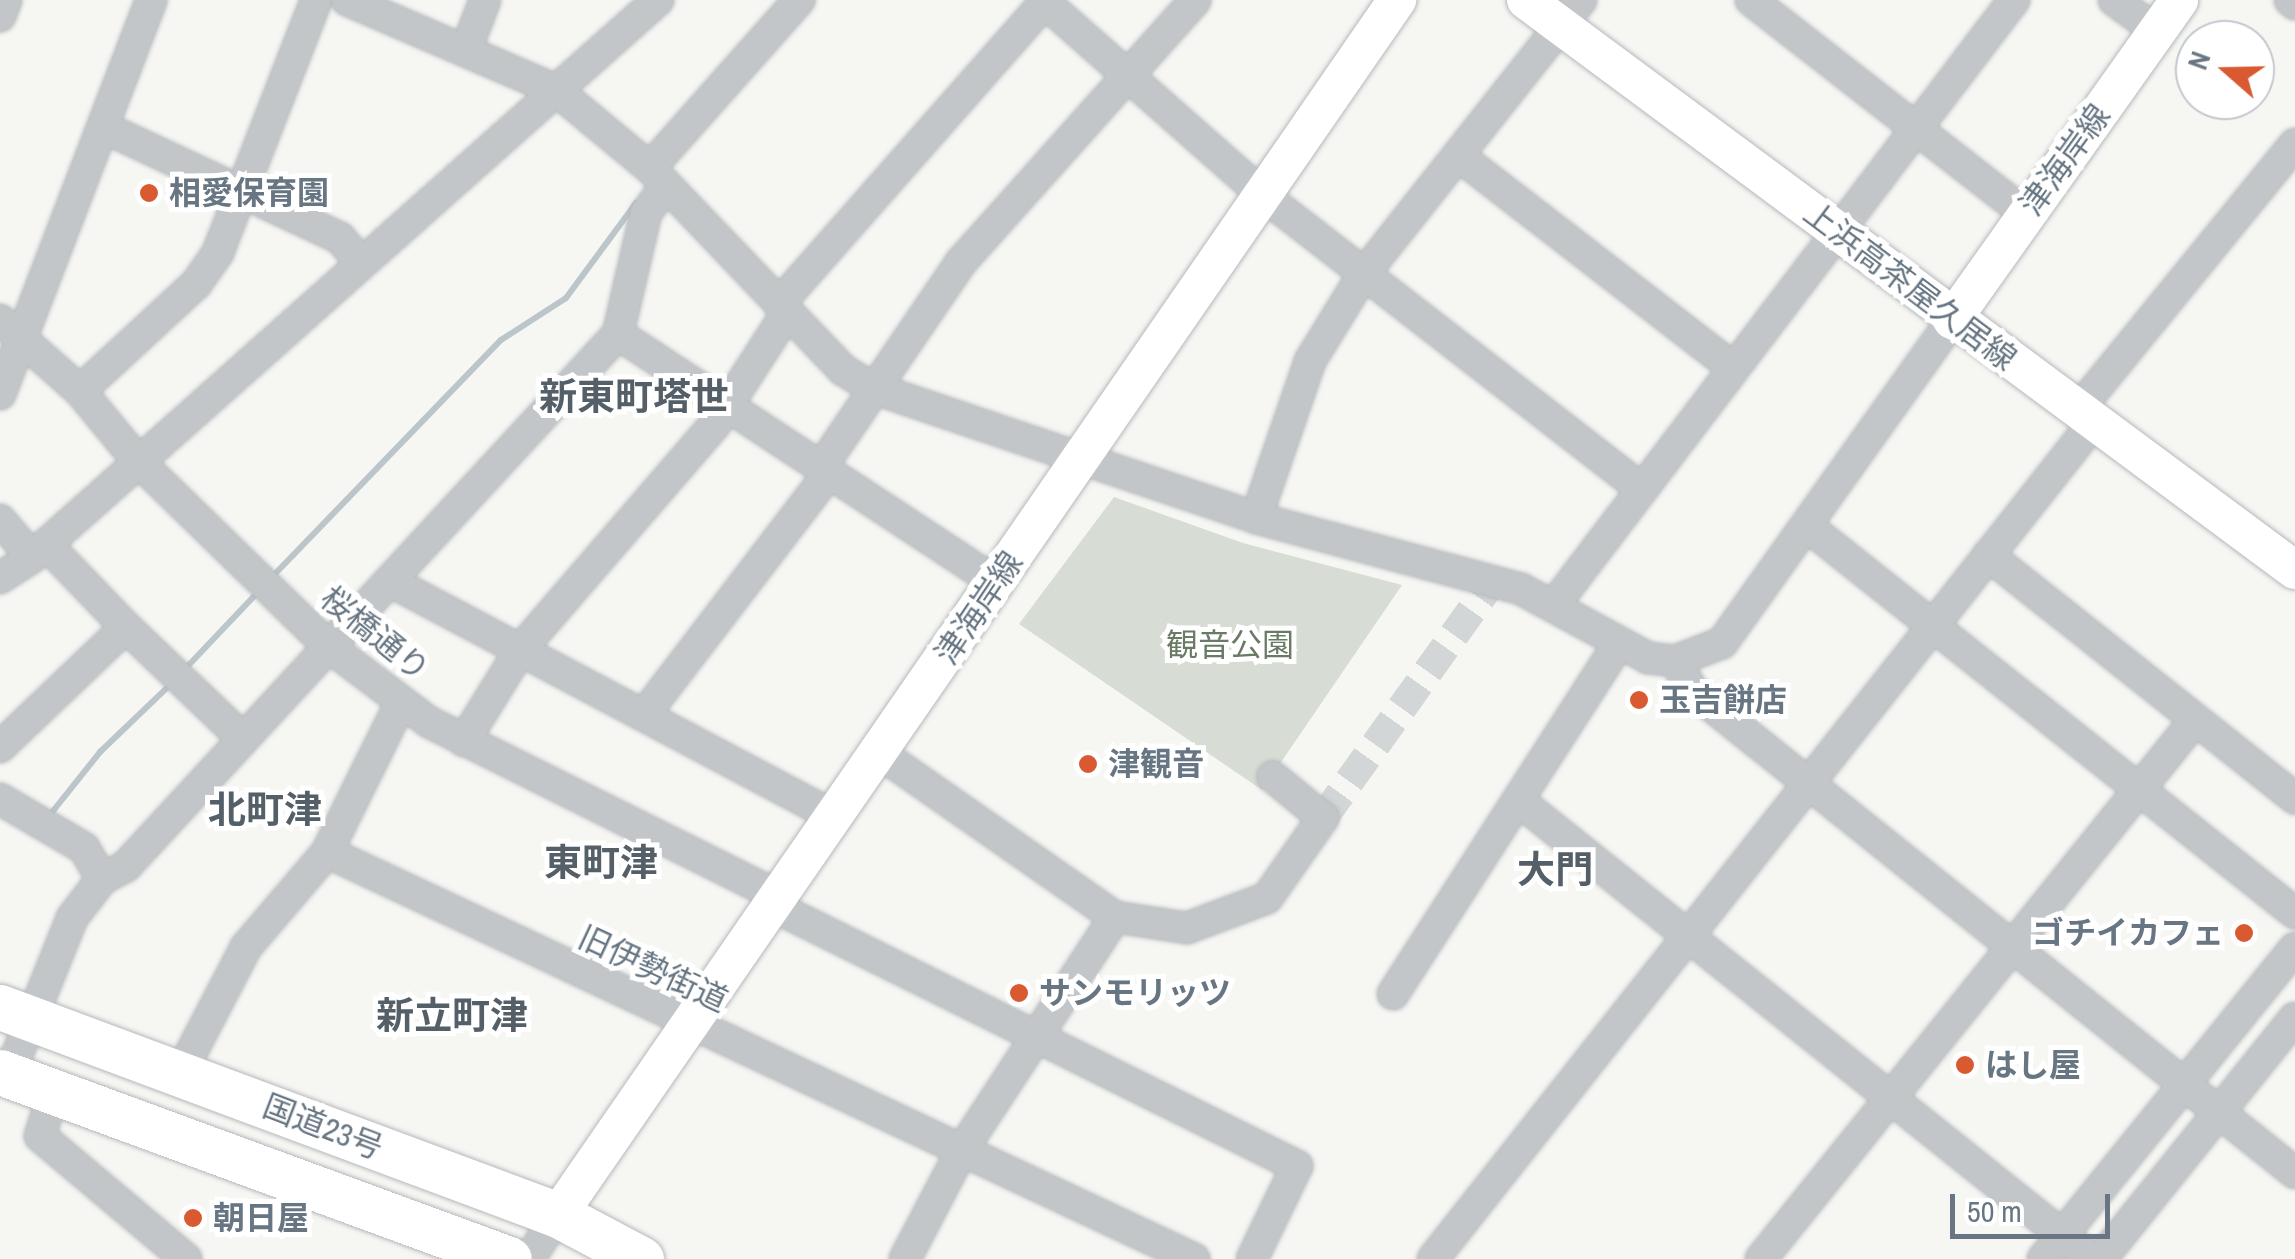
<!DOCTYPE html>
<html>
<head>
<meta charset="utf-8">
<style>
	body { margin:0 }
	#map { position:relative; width:2295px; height:1259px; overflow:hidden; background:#f6f6f3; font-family:"Archivo Narrow","Noto Sans JP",sans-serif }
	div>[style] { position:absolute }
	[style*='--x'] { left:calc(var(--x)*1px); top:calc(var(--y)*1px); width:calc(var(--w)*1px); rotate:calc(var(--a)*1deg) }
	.green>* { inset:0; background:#d7ddd4 }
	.stream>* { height:6px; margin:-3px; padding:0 3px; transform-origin:3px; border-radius:3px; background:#bcc5ca }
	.minor-tunnel>* { height:30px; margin-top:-15px; transform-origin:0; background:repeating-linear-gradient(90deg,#d2d6d7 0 30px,transparent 0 45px) }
	.roads { filter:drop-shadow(0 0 2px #b5b9bc) drop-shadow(0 0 2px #b5b9bc) }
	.minor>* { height:30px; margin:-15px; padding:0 15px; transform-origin:15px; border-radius:15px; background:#c2c6c9 }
	.major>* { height:38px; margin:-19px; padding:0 19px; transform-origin:19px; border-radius:19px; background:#fff }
	.highway>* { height:45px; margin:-22.5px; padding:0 22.5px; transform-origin:22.5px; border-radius:22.5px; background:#fff }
	.dots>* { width:28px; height:28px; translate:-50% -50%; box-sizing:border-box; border:5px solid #fff; border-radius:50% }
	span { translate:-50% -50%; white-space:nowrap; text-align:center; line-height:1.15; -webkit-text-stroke:10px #fff; paint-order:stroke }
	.street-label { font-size:32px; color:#677682 }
	.poi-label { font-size:32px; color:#677682; font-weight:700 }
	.left { translate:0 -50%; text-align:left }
	.right { translate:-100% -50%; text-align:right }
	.park-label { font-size:32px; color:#697a65 }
	.quarter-label { font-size:38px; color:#545f68; font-weight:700 }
	.north { position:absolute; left:2175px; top:20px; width:100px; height:100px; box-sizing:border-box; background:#fff; border:2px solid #c2c8cd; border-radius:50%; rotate:290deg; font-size:28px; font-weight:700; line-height:40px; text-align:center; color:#677682 }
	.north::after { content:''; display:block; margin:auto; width:35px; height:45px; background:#d95930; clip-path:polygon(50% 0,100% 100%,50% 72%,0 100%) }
	.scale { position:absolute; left:1950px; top:1194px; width:160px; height:45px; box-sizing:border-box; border:5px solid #677682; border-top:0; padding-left:12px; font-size:30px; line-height:35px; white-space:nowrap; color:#677682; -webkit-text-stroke:8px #fff; paint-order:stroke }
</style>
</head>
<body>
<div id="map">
	<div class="green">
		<i style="clip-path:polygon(1114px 497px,1243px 543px,1402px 585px,1262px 790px,1019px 624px)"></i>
	</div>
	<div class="stream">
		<i style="--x:271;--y:578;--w:331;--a:-46"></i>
		<i style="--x:501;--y:340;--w:77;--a:-32.9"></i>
		<i style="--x:566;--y:298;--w:118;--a:-53.6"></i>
		<i style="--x:185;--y:669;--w:108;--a:-46.5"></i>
		<i style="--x:49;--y:816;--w:82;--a:-51.4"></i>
		<i style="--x:100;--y:752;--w:101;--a:-43.8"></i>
	</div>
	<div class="minor-tunnel">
		<i style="--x:1323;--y:818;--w:289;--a:-54.4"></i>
	</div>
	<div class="roads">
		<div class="minor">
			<i style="--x:347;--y:0;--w:228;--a:23.3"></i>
			<i style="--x:556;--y:90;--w:122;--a:39.7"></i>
			<i style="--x:650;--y:168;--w:279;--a:46.3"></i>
			<i style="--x:843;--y:370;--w:35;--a:31"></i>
			<i style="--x:873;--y:388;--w:404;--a:18.7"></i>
			<i style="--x:1256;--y:518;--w:274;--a:15"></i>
			<i style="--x:1521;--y:589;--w:145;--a:28.5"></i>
			<i style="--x:1648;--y:658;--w:27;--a:6"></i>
			<i style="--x:1675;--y:661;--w:50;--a:-21"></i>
			<i style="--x:1722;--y:643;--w:397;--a:-54.5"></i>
			<i style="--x:1042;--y:0;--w:296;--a:41.4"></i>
			<i style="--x:1264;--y:196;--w:477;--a:37.8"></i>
			<i style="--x:1751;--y:0;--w:348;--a:37.9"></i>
			<i style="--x:2114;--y:0;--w:53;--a:35.8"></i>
			<i style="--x:2290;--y:0;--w:6;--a:39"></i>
			<i style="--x:0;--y:16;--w:17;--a:-69"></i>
			<i style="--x:466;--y:50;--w:53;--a:-69.2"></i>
			<i style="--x:103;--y:127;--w:262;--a:25.1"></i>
			<i style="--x:340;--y:238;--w:33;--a:50"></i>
			<i style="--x:1459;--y:156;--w:346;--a:37.7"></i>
			<i style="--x:650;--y:168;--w:225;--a:-48.4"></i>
			<i style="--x:779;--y:304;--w:405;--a:-48.6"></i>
			<i style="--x:0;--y:320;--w:107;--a:41.6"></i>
			<i style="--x:80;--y:391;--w:91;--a:50.4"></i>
			<i style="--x:138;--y:461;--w:265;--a:44.2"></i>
			<i style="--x:328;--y:646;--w:126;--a:37"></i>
			<i style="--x:429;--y:722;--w:394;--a:26.5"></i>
			<i style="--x:618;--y:334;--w:451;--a:33.3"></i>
			<i style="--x:80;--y:391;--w:158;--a:-42.7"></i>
			<i style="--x:196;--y:284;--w:39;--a:-55"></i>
			<i style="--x:218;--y:252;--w:270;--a:-68.7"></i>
			<i style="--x:0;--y:394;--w:422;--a:-69"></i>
			<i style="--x:2078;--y:410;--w:343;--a:-50.8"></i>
			<i style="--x:820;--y:469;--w:252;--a:-55.7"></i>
			<i style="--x:962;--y:261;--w:350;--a:-48.2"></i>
			<i style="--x:1256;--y:518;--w:166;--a:-71"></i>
			<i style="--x:1310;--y:361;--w:101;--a:-58.4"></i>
			<i style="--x:1363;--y:275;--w:351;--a:-51.6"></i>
			<i style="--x:0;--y:520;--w:49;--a:49.1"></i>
			<i style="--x:1807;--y:526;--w:623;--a:38.42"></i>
			<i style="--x:46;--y:544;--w:115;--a:46.1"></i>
			<i style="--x:1988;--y:555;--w:392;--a:38.4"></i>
			<i style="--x:0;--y:578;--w:38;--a:-33"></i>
			<i style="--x:32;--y:557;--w:838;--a:-41.66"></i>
			<i style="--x:390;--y:581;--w:506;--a:27.93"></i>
			<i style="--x:1555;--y:604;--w:759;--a:-52.77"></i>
			<i style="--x:1675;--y:661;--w:35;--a:59"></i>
			<i style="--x:1693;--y:691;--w:771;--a:38.68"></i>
			<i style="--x:644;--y:715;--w:303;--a:-52.6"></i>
			<i style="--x:464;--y:741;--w:108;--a:-58.2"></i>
			<i style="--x:521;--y:649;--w:298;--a:-49.2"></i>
			<i style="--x:716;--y:423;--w:131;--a:-57.2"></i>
			<i style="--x:0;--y:747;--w:174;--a:-43.6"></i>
			<i style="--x:126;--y:627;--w:162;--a:43.7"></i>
			<i style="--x:881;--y:754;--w:285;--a:34.9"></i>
			<i style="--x:1115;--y:917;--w:73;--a:8.7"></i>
			<i style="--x:1187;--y:928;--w:85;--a:-20.6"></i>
			<i style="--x:1267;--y:898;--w:98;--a:-55"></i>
			<i style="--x:1323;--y:818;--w:65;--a:-140.6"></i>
			<i style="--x:0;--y:799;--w:97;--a:30.3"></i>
			<i style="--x:84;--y:848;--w:36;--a:60"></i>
			<i style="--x:1518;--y:800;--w:735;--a:38.65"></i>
			<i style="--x:327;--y:852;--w:958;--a:25.15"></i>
			<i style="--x:775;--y:907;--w:583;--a:26.39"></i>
			<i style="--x:1297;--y:1166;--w:103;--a:115.8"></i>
			<i style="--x:1393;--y:994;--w:415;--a:-57.2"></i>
			<i style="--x:180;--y:1074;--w:143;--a:-62.5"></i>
			<i style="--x:246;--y:947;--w:125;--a:-49.5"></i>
			<i style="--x:327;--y:852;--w:167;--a:-63.7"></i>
			<i style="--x:9;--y:1075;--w:169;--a:-68.1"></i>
			<i style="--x:72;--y:918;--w:49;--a:-52.4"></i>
			<i style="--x:102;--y:879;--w:27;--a:-28"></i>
			<i style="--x:126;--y:866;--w:725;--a:-47.24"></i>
			<i style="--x:618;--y:334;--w:124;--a:-77"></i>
			<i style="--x:646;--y:213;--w:34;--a:-54"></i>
			<i style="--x:54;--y:1091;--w:47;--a:107.3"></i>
			<i style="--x:40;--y:1136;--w:191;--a:40.1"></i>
			<i style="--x:529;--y:1259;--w:53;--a:-56.6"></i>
			<i style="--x:905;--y:1259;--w:123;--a:-62.4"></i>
			<i style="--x:962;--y:1150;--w:279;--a:-56.7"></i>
			<i style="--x:1433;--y:1259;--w:1067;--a:-51.7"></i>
			<i style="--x:1761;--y:1259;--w:692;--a:-51.16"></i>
			<i style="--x:2043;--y:1259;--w:400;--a:-51"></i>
			<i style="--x:2101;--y:1259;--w:309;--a:-51.2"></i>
		</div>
		<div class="major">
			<i style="--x:1526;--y:0;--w:957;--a:36.55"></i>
			<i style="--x:1952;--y:320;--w:392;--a:-54.6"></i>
			<i style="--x:558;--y:1215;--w:1477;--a:-55.37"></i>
		</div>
		<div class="highway">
			<i style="--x:0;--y:1007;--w:596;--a:20.44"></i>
			<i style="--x:558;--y:1215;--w:94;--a:27.9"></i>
			<i style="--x:0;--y:1072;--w:542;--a:20.17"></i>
		</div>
	</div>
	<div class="dots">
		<i style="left:149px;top:193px;background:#d95930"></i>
		<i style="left:1639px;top:700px;background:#d95930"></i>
		<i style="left:1088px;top:764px;background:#d95930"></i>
		<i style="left:2244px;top:933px;background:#d95930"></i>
		<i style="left:1019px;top:993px;background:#d95930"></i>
		<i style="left:1965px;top:1065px;background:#d95930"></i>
		<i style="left:193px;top:1218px;background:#d95930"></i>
	</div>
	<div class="street-label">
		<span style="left:2065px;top:160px;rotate:-54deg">津海岸線</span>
		<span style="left:1910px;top:286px;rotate:37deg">上浜高茶屋久居線</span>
		<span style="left:979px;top:608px;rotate:-56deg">津海岸線</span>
		<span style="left:375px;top:634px;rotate:39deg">桜橋通り</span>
		<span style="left:653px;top:969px;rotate:25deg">旧伊勢街道</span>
		<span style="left:323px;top:1127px;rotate:21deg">国道23号</span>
	</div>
	<div class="poi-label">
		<span class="left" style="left:169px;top:193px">相愛保育園</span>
		<span class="left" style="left:1659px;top:700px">玉吉餅店</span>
		<span class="left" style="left:1108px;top:764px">津観音</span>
		<span class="right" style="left:2224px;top:933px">ゴチイカフェ</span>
		<span class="left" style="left:1039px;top:993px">サンモリッツ</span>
		<span class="left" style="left:1985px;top:1065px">はし屋</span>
		<span class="left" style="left:213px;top:1218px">朝日屋</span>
	</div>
	<div class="park-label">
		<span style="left:1230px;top:645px">観音公園</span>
	</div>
	<div class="quarter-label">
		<span style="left:634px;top:397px">新東町塔世</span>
		<span style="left:265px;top:810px">北町津</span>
		<span style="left:601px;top:863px">東町津</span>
		<span style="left:1555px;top:870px">大門</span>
		<span style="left:452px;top:1016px">新立町津</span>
	</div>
	<div class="north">N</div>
	<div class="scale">50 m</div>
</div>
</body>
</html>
